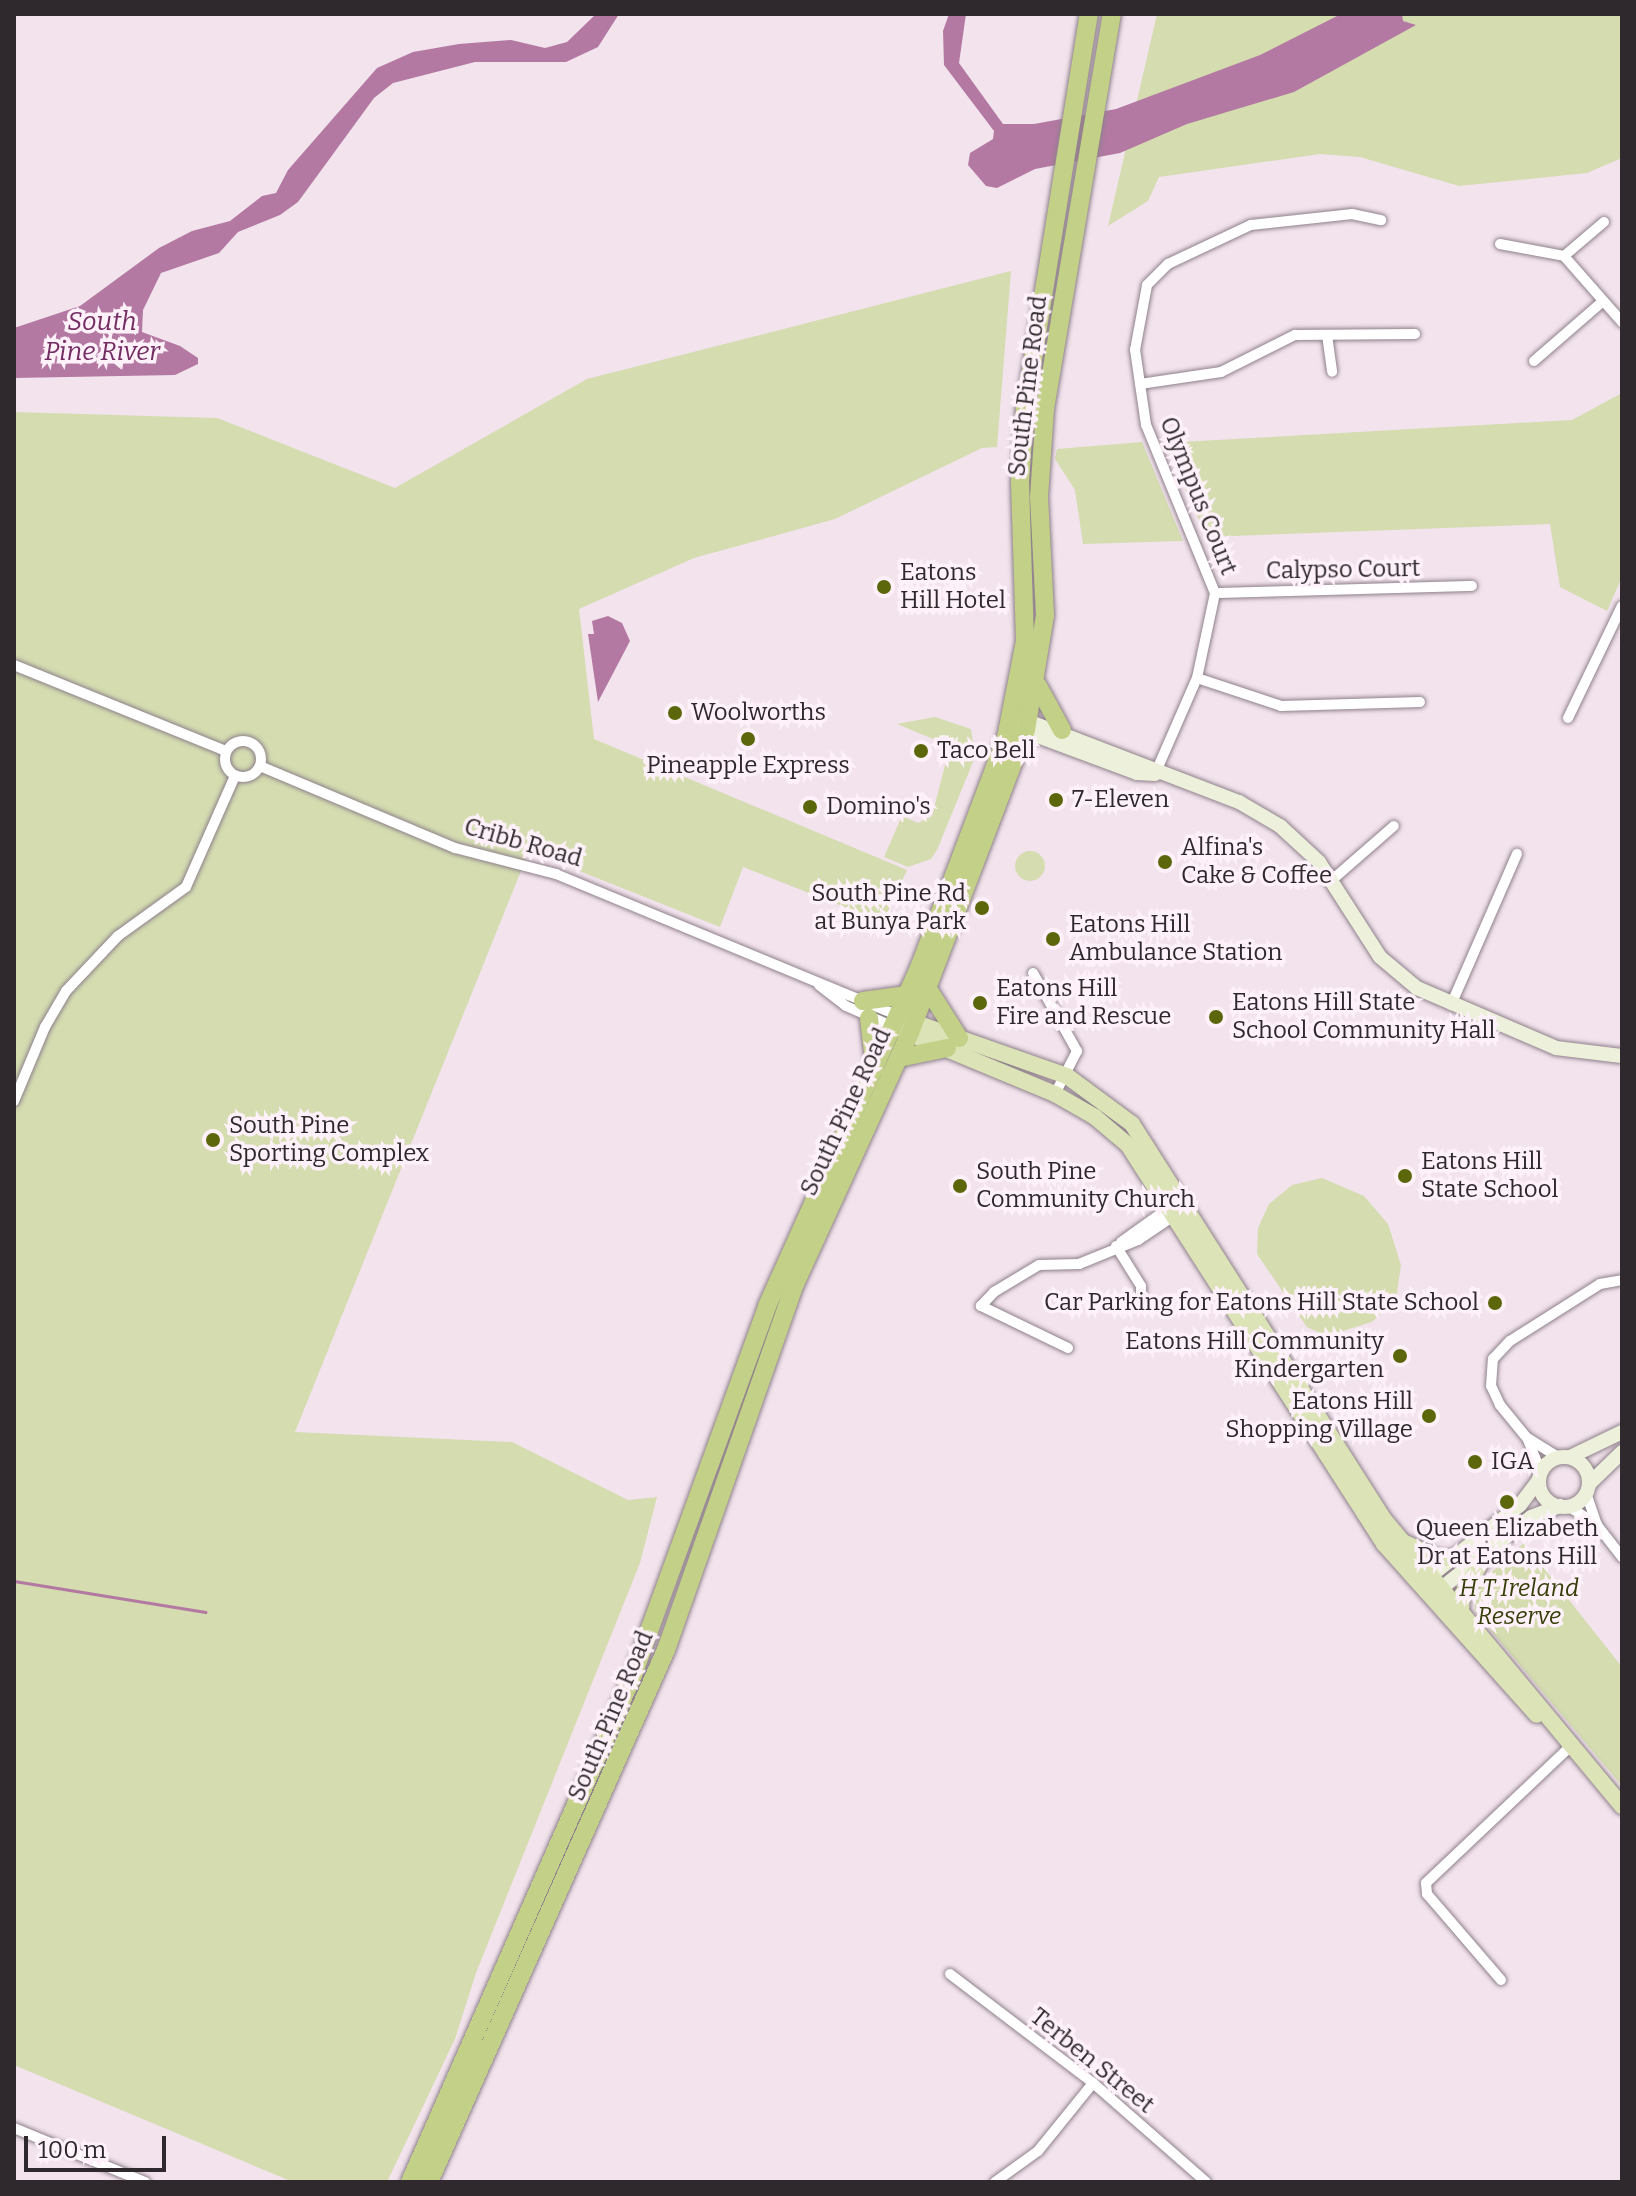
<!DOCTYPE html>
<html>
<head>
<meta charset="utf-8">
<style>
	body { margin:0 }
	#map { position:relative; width:1636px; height:2196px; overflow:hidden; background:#f2e3ed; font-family:Bitter,serif }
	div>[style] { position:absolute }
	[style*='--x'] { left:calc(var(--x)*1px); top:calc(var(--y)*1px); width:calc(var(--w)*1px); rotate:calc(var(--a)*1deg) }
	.green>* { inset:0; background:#d4dcb0 }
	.round { border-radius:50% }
	.water>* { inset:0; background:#b379a2 }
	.stream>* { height:3px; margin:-1.5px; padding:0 1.5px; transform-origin:1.5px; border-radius:1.5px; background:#b379a2 }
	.roads { filter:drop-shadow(0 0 2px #8f818b) drop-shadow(0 0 2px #8f818b) }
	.street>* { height:10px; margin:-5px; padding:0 5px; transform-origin:5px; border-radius:5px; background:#fff }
	.street>.ring { margin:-5px; padding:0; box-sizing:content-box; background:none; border:10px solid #fff; border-radius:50% }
	.secondary>* { height:14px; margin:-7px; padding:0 7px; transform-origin:7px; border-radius:7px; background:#edf1db }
	.secondary>.ring { margin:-7px; padding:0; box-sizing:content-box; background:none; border:14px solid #edf1db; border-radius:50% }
	.primary>* { height:16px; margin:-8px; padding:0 8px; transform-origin:8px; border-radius:8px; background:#dbe3b7 }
	.highway>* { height:18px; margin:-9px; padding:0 9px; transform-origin:9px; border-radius:9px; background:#c3d087 }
	.dots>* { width:22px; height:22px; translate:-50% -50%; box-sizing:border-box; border:4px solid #fef1f9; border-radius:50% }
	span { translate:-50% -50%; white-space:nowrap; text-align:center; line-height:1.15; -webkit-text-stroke:7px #fef1f9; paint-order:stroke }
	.street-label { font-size:24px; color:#2f292d }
	.poi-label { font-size:24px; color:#2f292d }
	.left { translate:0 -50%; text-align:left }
	.right { translate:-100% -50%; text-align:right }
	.park-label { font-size:24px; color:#373e09; font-style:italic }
	.water-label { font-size:26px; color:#742d63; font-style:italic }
	.frame { position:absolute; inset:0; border:16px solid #2f292d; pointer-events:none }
	.scale { position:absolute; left:24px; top:2136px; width:142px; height:36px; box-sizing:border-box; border:4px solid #2f292d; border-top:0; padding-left:10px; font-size:24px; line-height:28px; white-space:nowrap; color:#2f292d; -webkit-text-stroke:6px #fef1f9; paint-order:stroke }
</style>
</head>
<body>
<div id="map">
	<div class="green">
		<i style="clip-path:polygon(1157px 14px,1622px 14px,1622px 158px,1587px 173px,1459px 186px,1360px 157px,1320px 154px,1159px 177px,1148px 201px,1108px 226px)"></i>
		<i style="clip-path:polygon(1011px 271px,997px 447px,982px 448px,835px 519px,694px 558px,579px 609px,594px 739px,907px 870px,883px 922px,743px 867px,720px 927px,529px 851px,295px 1432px,512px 1442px,628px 1500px,657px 1497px,640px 1563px,476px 1973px,455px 2039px,387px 2182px,293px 2182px,14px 2065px,14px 412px,217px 418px,395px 488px,587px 379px)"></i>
		<i style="clip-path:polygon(1622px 393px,1622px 577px,1607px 611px,1560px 587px,1550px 524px,1207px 537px,1164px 443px,1572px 420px)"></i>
		<i style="clip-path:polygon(1142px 442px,1183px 541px,1083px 544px,1075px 490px,1055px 459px,1057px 449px)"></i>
		<i style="clip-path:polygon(935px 717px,971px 729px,975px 757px,937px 850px,931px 859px,908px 867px,884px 857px,902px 816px,918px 823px,932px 816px,950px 746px,897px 724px)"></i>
		<i class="round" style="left:1015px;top:851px;width:30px;height:30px"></i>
		<i style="clip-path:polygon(1322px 1178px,1364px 1196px,1388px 1224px,1401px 1265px,1396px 1299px,1372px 1322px,1326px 1336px,1307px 1327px,1257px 1254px,1258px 1228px,1269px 1204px,1292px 1185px)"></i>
		<i style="clip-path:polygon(1524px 1543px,1622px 1667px,1622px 1786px,1475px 1612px,1474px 1588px)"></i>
	</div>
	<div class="water">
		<i style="clip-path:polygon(596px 14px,619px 14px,598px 47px,566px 62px,475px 62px,393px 83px,374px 98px,298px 202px,280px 215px,238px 232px,219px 253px,161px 273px,143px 310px,142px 332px,180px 346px,198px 358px,198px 364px,175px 375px,14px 378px,14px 328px,80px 306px,159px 248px,192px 231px,230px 221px,262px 196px,276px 193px,288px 170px,377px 68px,413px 52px,459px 44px,511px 40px,545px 48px,567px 42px)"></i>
		<i style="clip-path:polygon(949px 14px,966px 14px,959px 63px,1003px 124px,1034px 124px,1116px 109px,1260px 55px,1341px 14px,1402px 14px,1403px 21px,1416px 25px,1294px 92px,1187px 124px,1120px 153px,1035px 169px,997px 188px,986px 186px,968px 165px,970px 153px,993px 139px,994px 131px,944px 65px,943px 31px)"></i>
		<i style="clip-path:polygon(608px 616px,622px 623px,630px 641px,598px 702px,588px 634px,594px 634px,592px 621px)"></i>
	</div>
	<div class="stream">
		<i style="--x:14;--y:1581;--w:194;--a:9.2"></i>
	</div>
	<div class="roads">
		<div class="street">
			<i style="--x:1604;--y:222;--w:52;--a:139.6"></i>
			<i style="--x:1564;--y:256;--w:88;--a:48.7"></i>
			<i style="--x:1500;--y:244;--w:65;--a:10.6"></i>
			<i style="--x:1327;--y:335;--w:37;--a:82"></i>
			<i style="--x:1534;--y:361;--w:90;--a:-40.9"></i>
			<i style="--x:1140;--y:384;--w:82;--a:-8.4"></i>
			<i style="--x:1221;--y:372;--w:83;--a:-26.6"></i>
			<i style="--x:1295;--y:335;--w:120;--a:-0.5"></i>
			<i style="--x:1215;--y:593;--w:257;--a:-1.6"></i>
			<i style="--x:14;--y:665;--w:229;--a:22.1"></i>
			<i style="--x:1197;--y:678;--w:89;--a:18.4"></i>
			<i style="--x:1281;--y:706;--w:139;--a:-1.6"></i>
			<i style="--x:1568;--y:718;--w:124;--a:-64.3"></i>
			<i class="ring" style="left:225px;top:741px;width:26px;height:26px"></i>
			<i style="--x:260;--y:766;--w:212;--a:22.8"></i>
			<i style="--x:455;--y:848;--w:104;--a:14.4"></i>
			<i style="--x:556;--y:874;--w:371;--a:22.5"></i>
			<i style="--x:1155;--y:774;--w:105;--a:-66.4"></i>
			<i style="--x:1197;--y:678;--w:87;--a:-78"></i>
			<i style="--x:1215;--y:593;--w:182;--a:-112.3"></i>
			<i style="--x:1146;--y:425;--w:76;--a:-98.3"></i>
			<i style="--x:1135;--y:350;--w:66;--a:-79.5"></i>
			<i style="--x:1147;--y:285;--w:30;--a:-45"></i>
			<i style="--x:1168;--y:264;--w:92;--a:-25.2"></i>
			<i style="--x:1251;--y:225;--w:102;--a:-6.2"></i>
			<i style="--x:1352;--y:214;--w:30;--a:12"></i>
			<i style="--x:1332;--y:880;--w:82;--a:-41.1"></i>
			<i style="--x:1033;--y:973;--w:90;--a:60.6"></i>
			<i style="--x:1077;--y:1051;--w:48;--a:117.1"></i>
			<i style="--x:819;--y:985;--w:34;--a:38"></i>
			<i style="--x:846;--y:1006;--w:52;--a:23.6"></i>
			<i style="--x:1451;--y:1005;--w:165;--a:-66.4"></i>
			<i style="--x:14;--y:1101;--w:80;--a:-67.3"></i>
			<i style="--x:45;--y:1027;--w:42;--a:-59.7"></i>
			<i style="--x:66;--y:991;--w:76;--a:-46.6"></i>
			<i style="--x:118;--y:936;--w:84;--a:-35.8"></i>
			<i style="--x:186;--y:887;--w:121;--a:-66.2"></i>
			<i style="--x:1121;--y:1242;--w:60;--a:-35.5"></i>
			<i style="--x:1116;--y:1246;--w:47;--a:58"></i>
			<i style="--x:1141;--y:1286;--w:17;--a:90"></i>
			<i style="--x:1068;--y:1348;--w:97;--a:-154.2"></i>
			<i style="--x:981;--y:1306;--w:19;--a:-47"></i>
			<i style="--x:994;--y:1292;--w:52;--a:-31"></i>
			<i style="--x:1039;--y:1265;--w:40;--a:-1.4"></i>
			<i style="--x:1079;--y:1264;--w:64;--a:-22.1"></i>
			<i style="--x:1138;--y:1240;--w:45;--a:-34"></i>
			<i style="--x:1528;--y:1440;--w:35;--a:68"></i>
			<i style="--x:1558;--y:1457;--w:36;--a:-148"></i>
			<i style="--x:1527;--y:1438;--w:43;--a:-129.3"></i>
			<i style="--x:1500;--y:1405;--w:21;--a:-115"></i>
			<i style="--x:1491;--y:1386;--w:27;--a:-86"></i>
			<i style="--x:1493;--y:1359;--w:25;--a:-47"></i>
			<i style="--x:1510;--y:1341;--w:107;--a:-32.3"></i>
			<i style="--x:1600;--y:1284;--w:22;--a:-10"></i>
			<i style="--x:1586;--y:1493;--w:34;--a:71"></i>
			<i style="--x:1597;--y:1525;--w:41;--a:52"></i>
			<i style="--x:1568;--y:1506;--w:35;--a:33"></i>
			<i style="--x:950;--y:1974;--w:180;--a:37.3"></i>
			<i style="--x:1093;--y:2083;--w:150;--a:41.2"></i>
			<i style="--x:1501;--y:1980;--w:113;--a:-130.7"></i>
			<i style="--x:1427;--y:1894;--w:11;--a:-95"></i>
			<i style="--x:1426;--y:1883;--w:198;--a:-43.4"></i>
			<i style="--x:14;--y:2128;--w:142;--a:22.4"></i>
			<i style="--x:995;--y:2182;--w:53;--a:-35.8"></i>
			<i style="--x:1038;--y:2151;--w:87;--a:-51"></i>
		</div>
		<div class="secondary">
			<i style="--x:1020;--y:718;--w:235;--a:21"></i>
			<i style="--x:1239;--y:802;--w:48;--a:30.3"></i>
			<i style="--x:1280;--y:826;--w:53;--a:42.7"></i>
			<i style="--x:1319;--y:862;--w:113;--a:57.3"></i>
			<i style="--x:1380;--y:957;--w:48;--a:40"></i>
			<i style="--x:1417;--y:988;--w:151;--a:23.3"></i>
			<i style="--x:1556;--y:1048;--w:66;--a:6.9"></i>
			<i style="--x:1016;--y:728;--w:129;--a:20.4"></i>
			<i style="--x:1137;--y:773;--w:18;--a:3"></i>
			<i style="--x:1570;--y:1457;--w:58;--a:-25.7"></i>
			<i class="ring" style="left:1539px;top:1457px;width:36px;height:36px"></i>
			<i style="--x:1589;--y:1484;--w:46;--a:-44.1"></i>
			<i style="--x:1424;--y:1581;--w:122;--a:-38.4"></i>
			<i style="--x:1520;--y:1505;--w:31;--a:-53"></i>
			<i style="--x:1434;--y:1594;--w:124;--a:-38.4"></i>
			<i style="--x:1531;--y:1517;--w:31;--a:-21"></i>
		</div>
		<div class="primary">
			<i style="--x:902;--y:1018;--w:175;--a:19.4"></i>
			<i style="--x:1067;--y:1076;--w:81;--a:36.4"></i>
			<i style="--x:1132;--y:1124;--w:466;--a:57.5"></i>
			<i style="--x:1382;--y:1517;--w:376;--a:50.3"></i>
			<i style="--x:901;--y:1030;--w:167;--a:22.6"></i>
			<i style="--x:1055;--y:1094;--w:46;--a:29.9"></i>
			<i style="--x:1095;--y:1117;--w:43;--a:40.3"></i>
			<i style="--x:1128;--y:1145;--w:474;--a:57.3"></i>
			<i style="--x:1384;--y:1544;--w:229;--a:48.2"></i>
			<i style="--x:1403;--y:1542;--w:38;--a:25"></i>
			<i style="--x:1438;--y:1558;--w:17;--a:0"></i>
			<i style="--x:1461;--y:1611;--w:16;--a:-86"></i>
			<i style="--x:1462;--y:1595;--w:50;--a:-59.8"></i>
		</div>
		<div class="highway">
			<i style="--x:1038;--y:686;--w:50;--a:61.4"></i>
			<i style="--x:928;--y:989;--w:58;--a:57.7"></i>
			<i style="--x:863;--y:1001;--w:44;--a:-7.8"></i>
			<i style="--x:869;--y:1018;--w:50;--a:83.2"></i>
			<i style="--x:899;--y:1058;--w:49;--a:-11.8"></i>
			<i style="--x:410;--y:2182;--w:554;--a:-66.26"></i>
			<i style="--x:633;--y:1675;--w:393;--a:-70"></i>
			<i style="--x:767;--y:1306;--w:371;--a:-65.8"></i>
			<i style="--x:919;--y:968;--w:246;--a:-69.3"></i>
			<i style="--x:1006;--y:738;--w:99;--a:-78.9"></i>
			<i style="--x:1025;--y:641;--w:159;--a:-91.8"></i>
			<i style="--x:1020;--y:482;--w:74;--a:-86.1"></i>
			<i style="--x:1025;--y:408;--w:399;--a:-80.8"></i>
			<i style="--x:429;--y:2182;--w:582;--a:-65.99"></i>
			<i style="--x:666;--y:1650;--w:388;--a:-70.6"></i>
			<i style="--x:795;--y:1284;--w:276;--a:-65.4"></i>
			<i style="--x:910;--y:1033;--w:324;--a:-69.1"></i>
			<i style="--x:1026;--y:730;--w:117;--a:-80.6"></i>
			<i style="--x:1045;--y:615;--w:118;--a:-92.9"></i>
			<i style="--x:1039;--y:497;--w:88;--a:-86.1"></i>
			<i style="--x:1045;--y:409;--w:401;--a:-80.4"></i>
		</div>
	</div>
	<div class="dots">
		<i style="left:884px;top:587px;background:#5c670b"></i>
		<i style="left:675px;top:713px;background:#5c670b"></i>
		<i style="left:748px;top:739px;background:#5c670b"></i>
		<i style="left:921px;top:751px;background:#5c670b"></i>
		<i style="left:1056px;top:800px;background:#5c670b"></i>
		<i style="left:810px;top:807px;background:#5c670b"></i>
		<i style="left:1165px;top:862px;background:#5c670b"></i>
		<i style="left:982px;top:908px;background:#5c670b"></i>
		<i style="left:1053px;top:939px;background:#5c670b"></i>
		<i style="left:980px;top:1003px;background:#5c670b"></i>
		<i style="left:1216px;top:1017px;background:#5c670b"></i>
		<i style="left:213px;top:1140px;background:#5c670b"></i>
		<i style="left:1405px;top:1176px;background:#5c670b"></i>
		<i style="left:960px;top:1186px;background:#5c670b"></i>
		<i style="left:1495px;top:1303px;background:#5c670b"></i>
		<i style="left:1400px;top:1356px;background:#5c670b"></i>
		<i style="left:1429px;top:1416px;background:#5c670b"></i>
		<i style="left:1475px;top:1462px;background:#5c670b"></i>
		<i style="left:1507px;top:1502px;background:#5c670b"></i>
	</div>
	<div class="street-label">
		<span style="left:1028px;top:386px;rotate:-83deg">South Pine Road</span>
		<span style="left:1198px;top:496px;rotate:68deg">Olympus Court</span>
		<span style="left:1343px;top:570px;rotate:-1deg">Calypso Court</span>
		<span style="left:523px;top:843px;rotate:16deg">Cribb Road</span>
		<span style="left:846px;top:1112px;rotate:-65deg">South Pine Road</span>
		<span style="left:611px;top:1716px;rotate:-67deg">South Pine Road</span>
		<span style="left:1092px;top:2061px;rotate:39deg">Terben Street</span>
	</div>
	<div class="poi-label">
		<span class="left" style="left:900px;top:587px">Eatons<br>Hill Hotel</span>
		<span class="left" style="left:691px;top:713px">Woolworths</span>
		<span class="left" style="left:937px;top:751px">Taco Bell</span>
		<span style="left:748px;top:766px">Pineapple Express</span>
		<span class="left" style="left:1072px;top:800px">7-Eleven</span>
		<span class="left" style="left:826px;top:807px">Domino's</span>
		<span class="left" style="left:1181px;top:862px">Alfina's<br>Cake &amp; Coffee</span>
		<span class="right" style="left:966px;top:908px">South Pine Rd<br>at Bunya Park</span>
		<span class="left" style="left:1069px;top:939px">Eatons Hill<br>Ambulance Station</span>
		<span class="left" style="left:996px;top:1003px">Eatons Hill<br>Fire and Rescue</span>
		<span class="left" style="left:1232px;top:1017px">Eatons Hill State<br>School Community Hall</span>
		<span class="left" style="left:229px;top:1140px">South Pine<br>Sporting Complex</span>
		<span class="left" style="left:1421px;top:1176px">Eatons Hill<br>State School</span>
		<span class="left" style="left:976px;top:1186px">South Pine<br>Community Church</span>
		<span class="right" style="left:1479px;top:1303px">Car Parking for Eatons Hill State School</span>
		<span class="right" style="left:1384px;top:1356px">Eatons Hill Community<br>Kindergarten</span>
		<span class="right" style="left:1413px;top:1416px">Eatons Hill<br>Shopping Village</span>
		<span class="left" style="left:1491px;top:1462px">IGA</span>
		<span style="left:1507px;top:1543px">Queen Elizabeth<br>Dr at Eatons Hill</span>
	</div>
	<div class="park-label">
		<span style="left:1519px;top:1603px">H T Ireland<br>Reserve</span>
	</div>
	<div class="water-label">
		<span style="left:102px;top:337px">South<br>Pine River</span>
	</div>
	<div class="frame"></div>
	<div class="scale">100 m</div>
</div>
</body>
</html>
